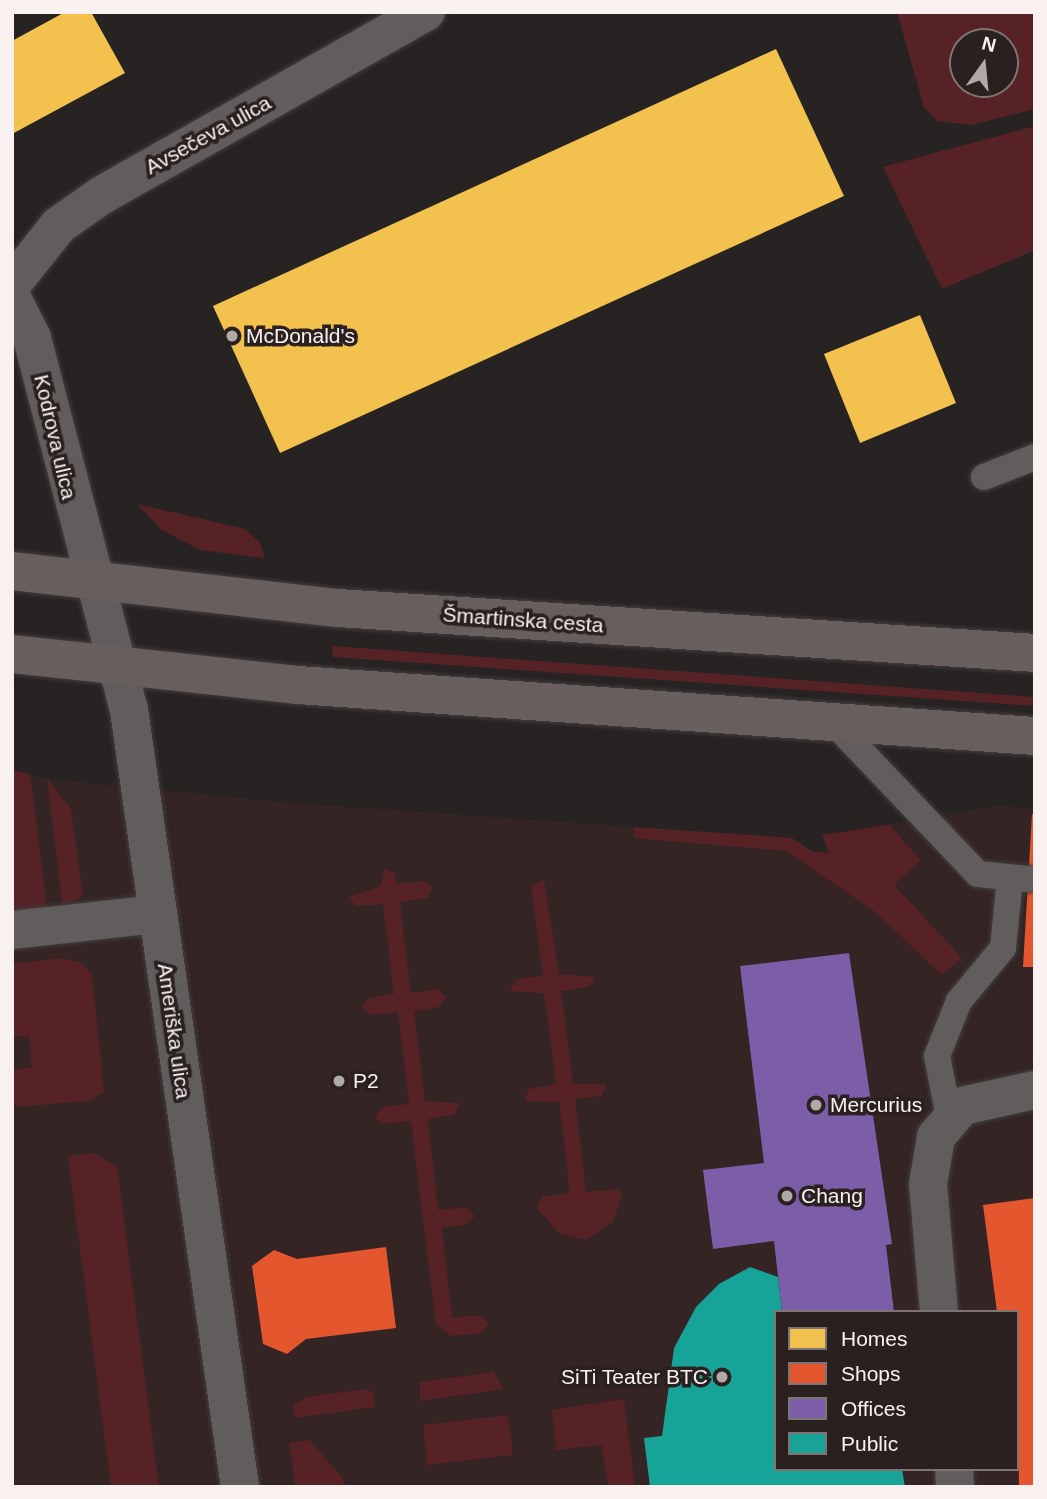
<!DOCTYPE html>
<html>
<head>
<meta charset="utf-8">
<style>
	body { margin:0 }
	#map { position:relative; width:1047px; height:1499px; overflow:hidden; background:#282323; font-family:Helvetica,sans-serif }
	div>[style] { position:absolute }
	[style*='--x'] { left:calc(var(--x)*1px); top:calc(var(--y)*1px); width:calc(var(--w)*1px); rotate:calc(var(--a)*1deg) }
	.built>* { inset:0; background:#342424 }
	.green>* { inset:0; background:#572226 }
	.homes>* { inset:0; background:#f2c14e }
	.shops>* { inset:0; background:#e4572e }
	.offices>* { inset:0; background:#7b5ea7 }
	.public>* { inset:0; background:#17a398 }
	.roads { filter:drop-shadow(0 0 2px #433e3e) drop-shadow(0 0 2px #433e3e) }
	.service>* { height:26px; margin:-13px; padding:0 13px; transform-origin:13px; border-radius:13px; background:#625d5d }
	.minor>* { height:38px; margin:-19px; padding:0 19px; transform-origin:19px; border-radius:19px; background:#625d5d }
	.primary>* { height:38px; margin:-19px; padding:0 19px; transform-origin:19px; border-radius:19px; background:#685e5e }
	.dots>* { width:19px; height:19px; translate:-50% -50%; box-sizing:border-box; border:4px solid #2b2020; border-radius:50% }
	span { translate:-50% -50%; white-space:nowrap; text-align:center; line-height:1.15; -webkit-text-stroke:7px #2b2020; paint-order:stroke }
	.street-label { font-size:21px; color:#f8f1f0 }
	.poi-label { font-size:21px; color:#f8f1f0 }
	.left { translate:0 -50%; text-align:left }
	.right { translate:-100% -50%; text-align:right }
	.frame { position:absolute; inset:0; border:14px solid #f8f1f0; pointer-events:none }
	.legend { position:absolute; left:774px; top:1310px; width:245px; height:161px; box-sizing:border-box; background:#2b2020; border:2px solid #7d7473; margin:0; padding:9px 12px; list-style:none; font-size:21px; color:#f8f1f0 }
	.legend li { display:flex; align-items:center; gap:14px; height:35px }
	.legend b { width:35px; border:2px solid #7d7473 }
	.north { position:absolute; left:949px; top:28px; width:70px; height:70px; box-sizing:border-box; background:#2b2020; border:2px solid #7d7473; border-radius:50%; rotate:15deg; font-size:19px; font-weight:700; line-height:28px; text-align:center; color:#f8f1f0 }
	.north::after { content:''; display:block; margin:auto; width:24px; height:32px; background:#afa9a8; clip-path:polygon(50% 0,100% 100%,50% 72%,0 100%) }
</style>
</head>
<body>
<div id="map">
	<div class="built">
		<i style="clip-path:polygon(evenodd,12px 770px,47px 779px,291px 803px,792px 838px,813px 852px,829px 853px,822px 835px,998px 806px,1035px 808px,1035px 1487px,12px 1487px,12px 770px,776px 1312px,1017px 1312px,1017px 1469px,776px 1469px,776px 1312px)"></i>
	</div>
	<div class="green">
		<i style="clip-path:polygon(evenodd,897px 12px,1035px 12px,1035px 109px,971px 125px,937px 121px,924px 107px,897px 12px,963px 42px,1005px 42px,1005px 84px,963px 84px,963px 42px)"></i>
		<i style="clip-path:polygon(1035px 126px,1035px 250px,942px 289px,883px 167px)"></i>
		<i style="clip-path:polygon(137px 504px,245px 529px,260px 543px,265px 558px,200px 550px,162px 530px)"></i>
		<i style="clip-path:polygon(332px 646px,1035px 697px,1035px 706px,333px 657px)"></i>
		<i style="clip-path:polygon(12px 770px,30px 774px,47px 908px,12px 913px)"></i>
		<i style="clip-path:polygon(47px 779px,71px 809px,83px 896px,63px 906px)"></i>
		<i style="clip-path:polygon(889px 825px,921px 860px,894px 885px,962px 958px,942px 975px,874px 911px,786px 851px,634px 838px,634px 827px,792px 838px,813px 852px,829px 853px,822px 835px)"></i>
		<i style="clip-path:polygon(384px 869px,395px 873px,397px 884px,425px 881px,433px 888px,427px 898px,400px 902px,411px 993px,437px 989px,447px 997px,439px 1007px,414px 1011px,425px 1101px,460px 1103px,454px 1115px,428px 1119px,438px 1210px,467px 1207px,475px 1216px,467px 1224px,442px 1228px,452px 1318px,481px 1315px,489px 1324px,482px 1333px,451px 1336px,436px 1324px,411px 1121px,381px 1124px,375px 1118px,382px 1107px,409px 1104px,398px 1012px,371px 1015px,362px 1007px,369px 998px,394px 994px,383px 904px,356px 906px,349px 897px,381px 886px)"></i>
		<i style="clip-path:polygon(544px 880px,559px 974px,595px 977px,589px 987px,561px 991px,573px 1083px,607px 1085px,601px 1096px,575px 1099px,586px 1192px,618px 1189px,622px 1195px,613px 1222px,586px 1240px,559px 1233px,537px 1208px,542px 1197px,570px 1193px,559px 1102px,524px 1101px,529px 1089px,556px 1084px,544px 993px,510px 991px,516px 979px,543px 976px,531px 885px)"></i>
		<i style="clip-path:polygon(62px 958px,82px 963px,92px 974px,104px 1092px,92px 1100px,20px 1107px,12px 1103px,12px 1070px,32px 1067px,29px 1036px,12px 1037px,12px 964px)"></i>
		<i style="clip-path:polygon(94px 1153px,117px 1167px,159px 1487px,111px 1487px,68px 1156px)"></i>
		<i style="clip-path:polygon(494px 1372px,504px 1389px,420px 1401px,420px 1382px)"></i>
		<i style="clip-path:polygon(366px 1389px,373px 1392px,375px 1407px,294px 1418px,293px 1406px,306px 1397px)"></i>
		<i style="clip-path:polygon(624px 1399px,635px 1487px,608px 1487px,602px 1445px,556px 1450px,552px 1410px)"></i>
		<i style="clip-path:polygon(508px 1415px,513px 1455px,427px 1465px,423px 1425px)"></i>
		<i style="clip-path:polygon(309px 1440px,343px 1478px,345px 1487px,295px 1487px,289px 1443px)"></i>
	</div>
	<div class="homes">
		<i style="clip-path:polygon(65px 12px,91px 12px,125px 73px,12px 134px,12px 41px)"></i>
		<i style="clip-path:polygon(776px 49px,844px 196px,280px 453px,213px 306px)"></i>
		<i style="clip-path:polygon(920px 315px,956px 403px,860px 443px,824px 354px)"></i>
	</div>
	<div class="shops">
		<i style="clip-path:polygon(1032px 814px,1035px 814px,1035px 967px,1023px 967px)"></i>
		<i style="clip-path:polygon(1035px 1198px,1035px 1487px,1019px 1487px,1017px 1312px,997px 1312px,983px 1205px)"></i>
		<i style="clip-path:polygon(386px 1247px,396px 1328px,306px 1339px,287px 1354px,263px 1344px,252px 1266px,274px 1250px,297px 1259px)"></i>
	</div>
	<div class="offices">
		<i style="clip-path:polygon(849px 953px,892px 1244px,886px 1245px,894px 1312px,782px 1312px,774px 1241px,713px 1249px,703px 1170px,764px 1163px,740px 966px)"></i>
	</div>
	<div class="public">
		<i style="clip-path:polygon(750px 1267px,778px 1277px,782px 1312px,776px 1312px,776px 1469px,902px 1469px,905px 1487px,650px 1487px,644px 1438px,662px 1436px,674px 1348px,696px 1307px,719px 1284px)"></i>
	</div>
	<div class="roads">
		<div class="service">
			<i style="--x:984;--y:477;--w:55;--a:-21.4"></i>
			<i style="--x:833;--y:722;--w:210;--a:46.4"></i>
			<i style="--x:978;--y:874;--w:50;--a:5.7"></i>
			<i style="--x:949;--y:1117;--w:62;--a:-101.1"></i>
			<i style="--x:937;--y:1056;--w:59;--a:-68.2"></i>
			<i style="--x:959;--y:1001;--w:69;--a:-50.3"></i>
			<i style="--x:1003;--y:948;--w:70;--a:-84.3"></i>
		</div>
		<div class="minor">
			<i style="--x:12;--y:284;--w:75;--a:-51.5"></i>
			<i style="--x:59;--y:225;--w:52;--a:-34.9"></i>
			<i style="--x:102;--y:195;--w:372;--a:-29.5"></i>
			<i style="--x:12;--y:298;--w:45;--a:63.4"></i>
			<i style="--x:32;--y:338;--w:384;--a:75.4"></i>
			<i style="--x:129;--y:710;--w:785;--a:81.87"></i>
			<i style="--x:12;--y:930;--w:146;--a:-6.3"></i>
			<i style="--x:939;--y:1312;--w:128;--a:-94.9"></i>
			<i style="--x:928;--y:1184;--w:48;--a:-80.3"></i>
			<i style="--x:936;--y:1137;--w:40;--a:-50"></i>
			<i style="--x:962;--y:1106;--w:75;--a:-12.4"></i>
			<i style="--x:954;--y:1469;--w:18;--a:87"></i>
		</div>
		<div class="primary">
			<i style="--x:12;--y:571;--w:328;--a:6.5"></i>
			<i style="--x:338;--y:608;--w:698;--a:3.69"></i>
			<i style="--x:12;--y:654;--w:288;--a:6.2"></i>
			<i style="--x:298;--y:685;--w:739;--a:3.96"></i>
		</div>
	</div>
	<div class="dots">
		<i style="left:232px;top:336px;background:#afa9a8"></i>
		<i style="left:339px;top:1081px;background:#afa9a8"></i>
		<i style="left:816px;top:1105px;background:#afa9a8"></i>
		<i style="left:787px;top:1196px;background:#afa9a8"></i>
		<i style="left:722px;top:1377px;background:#afa9a8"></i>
	</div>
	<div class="street-label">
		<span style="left:208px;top:135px;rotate:-29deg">Avsečeva ulica</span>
		<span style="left:55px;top:437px;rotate:77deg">Kodrova ulica</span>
		<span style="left:523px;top:620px;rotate:4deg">Šmartinska cesta</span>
		<span style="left:174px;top:1031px;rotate:82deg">Ameriška ulica</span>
	</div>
	<div class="poi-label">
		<span class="left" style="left:246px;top:336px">McDonald's</span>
		<span class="left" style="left:353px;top:1081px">P2</span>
		<span class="left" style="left:830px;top:1105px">Mercurius</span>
		<span class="left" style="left:801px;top:1196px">Chang</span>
		<span class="right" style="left:708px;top:1377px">SiTi Teater BTC</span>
	</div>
	<div class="frame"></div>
	<ul class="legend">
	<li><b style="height:19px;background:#f2c14e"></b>Homes</li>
	<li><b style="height:19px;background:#e4572e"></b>Shops</li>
	<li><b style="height:19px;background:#7b5ea7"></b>Offices</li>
	<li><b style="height:19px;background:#17a398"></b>Public</li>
	</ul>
	<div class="north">N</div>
</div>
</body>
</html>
